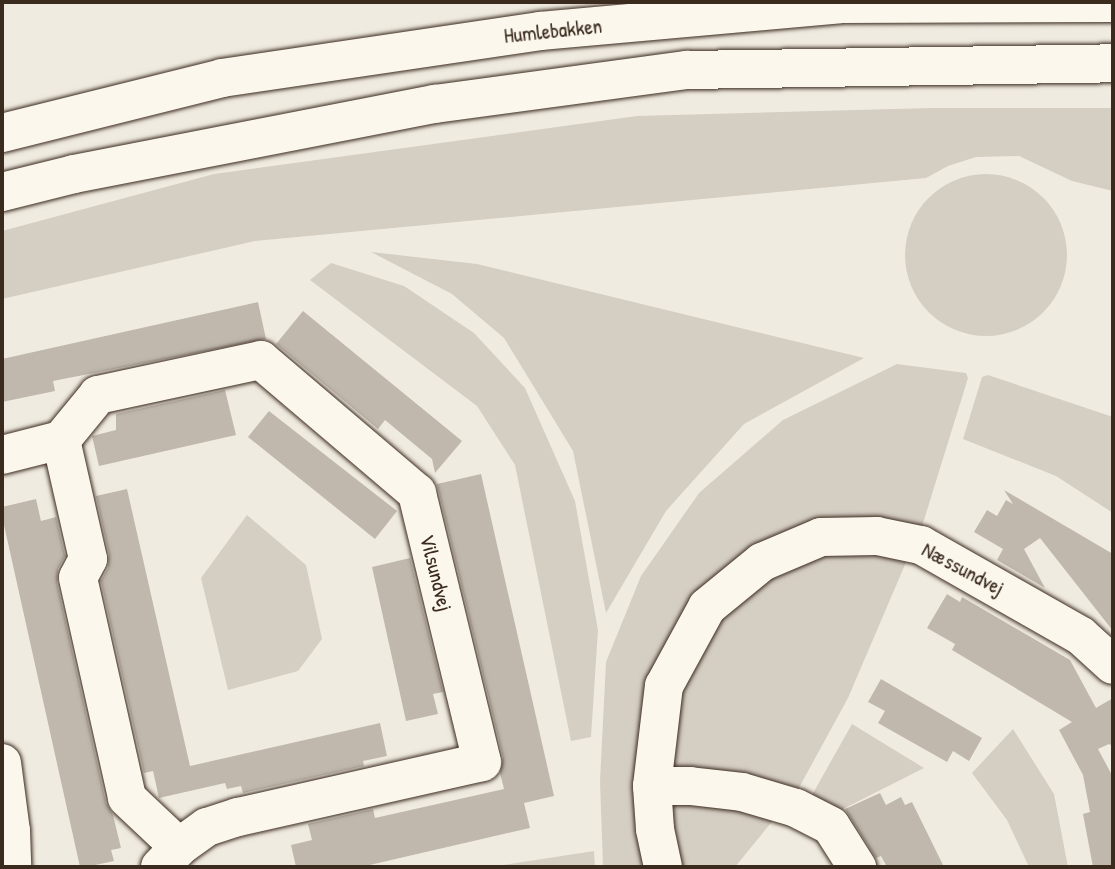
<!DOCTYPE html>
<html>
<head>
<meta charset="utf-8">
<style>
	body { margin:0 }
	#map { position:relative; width:1115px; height:869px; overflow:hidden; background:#f0ebe0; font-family:"Patrick Hand",sans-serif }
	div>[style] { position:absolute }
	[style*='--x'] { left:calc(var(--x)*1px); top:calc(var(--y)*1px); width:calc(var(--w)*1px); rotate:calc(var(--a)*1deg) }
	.green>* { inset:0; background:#d5cec3 }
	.round { border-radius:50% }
	.building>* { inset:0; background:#c0b8ad }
	.roads { filter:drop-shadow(0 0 2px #3b2a1e) drop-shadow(0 0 2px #3b2a1e) }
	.minor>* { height:38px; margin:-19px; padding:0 19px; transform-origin:19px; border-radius:19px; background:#fbf7ec }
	span { translate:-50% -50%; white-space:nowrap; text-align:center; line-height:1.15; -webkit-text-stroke:6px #fbf7ec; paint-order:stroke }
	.street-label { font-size:21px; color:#3b2a1e }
	.frame { position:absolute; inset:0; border:4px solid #3b2a1e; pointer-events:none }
</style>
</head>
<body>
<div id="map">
	<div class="green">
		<i style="clip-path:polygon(931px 108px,1113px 108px,1113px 191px,1072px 181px,1019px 156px,976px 157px,948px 166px,926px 178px,255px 241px,2px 299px,2px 231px,214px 174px,637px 116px)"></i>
		<i class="round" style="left:905px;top:174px;width:162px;height:162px"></i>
		<i style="clip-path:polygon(371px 252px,477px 264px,864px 358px,744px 424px,666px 511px,606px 613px,573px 451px,504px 338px,452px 294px)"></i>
		<i style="clip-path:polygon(331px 263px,404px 286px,474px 333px,525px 388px,575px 501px,598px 630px,591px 737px,571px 741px,515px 465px,477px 406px,310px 280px)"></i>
		<i style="clip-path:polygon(897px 364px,966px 373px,968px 378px,920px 533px,875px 523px,695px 607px,648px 867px,603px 867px,600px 781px,606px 662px,641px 576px,699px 493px,783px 420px)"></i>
		<i style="clip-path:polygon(988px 375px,1113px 417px,1113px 513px,1056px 476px,963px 439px,982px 377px)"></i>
		<i style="clip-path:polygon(247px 515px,306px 565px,322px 639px,298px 671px,228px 690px,201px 578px)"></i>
		<i style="clip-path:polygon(822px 547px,910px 553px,848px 698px,795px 795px,668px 768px,668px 722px,720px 607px)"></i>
		<i style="clip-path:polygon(852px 724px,924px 768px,841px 810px,812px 795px)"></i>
		<i style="clip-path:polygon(1013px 729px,1054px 794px,1068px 867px,1029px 867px,1007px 820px,972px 773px)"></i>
		<i style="clip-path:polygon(680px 800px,779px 813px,735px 867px,674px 867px,665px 818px)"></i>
		<i style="clip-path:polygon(594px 851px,595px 867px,490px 867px)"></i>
	</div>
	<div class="building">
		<i style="clip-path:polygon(258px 302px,266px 339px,53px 381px,55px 391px,2px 402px,2px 359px)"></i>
		<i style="clip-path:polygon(303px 311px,462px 441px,435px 473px,432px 459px,385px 420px,378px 429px,276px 344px)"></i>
		<i style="clip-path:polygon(225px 390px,236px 435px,99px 466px,92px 436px,116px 430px,116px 414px)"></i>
		<i style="clip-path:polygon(269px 411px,397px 511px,375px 539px,248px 437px)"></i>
		<i style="clip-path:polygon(481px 474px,554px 796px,524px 803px,530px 828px,361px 867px,296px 867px,291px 845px,312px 840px,308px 824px,373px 809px,375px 818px,504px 789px,500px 773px,503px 757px,437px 484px)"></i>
		<i style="clip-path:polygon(127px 489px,190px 766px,380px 723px,387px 756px,363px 761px,364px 766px,243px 793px,241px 786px,227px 789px,225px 783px,159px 798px,153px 771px,144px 773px,101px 581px,108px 568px,109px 554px,96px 496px)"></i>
		<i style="clip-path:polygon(1004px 490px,1113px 554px,1113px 631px,1040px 538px,1024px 549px,1045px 588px,997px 560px,1003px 549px,974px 532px,987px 510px,997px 516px,1006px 500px,1013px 504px)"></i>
		<i style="clip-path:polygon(36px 499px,41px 521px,56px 517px,65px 556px,58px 569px,57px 583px,106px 803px,113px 815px,121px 848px,111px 850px,114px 861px,86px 867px,80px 867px,2px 516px,2px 507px)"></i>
		<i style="clip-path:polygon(410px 558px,443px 692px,433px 694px,438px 714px,406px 721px,372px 567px)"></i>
		<i style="clip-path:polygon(947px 594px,960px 602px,962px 597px,1070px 660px,1096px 708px,1113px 698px,1113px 746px,1109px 744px,1098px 749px,1113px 777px,1113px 867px,1093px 867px,1083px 814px,1090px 812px,1083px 775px,1059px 730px,1072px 722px,952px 650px,955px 644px,927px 628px)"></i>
		<i style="clip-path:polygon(881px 679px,982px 738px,969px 761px,953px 751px,947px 762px,878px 723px,885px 711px,868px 702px)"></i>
		<i style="clip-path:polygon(880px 793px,886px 805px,901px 797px,905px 805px,912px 802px,944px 867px,887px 867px,881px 856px,876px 858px,845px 809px)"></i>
	</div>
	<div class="roads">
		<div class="minor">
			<i style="--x:2;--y:133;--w:227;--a:-14"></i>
			<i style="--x:222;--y:78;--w:321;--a:-8.4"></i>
			<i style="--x:540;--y:31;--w:301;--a:-5.1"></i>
			<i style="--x:840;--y:4;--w:273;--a:-0.2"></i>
			<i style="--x:2;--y:192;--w:74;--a:-14"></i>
			<i style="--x:74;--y:174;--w:368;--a:-11"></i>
			<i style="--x:435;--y:104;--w:254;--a:-7.7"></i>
			<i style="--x:687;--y:70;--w:426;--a:-0.9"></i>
			<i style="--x:2;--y:455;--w:61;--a:-14.3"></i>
			<i style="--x:2;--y:763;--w:69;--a:82.5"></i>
			<i style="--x:11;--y:831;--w:36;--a:88"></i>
			<i style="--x:652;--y:786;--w:38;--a:0"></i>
			<i style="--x:690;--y:786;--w:52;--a:6.6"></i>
			<i style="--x:742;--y:792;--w:56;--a:16.5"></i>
			<i style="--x:796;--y:808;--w:39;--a:27"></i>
			<i style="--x:831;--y:826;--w:49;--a:57.6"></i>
			<i style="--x:160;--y:867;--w:28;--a:-46"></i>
			<i style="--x:179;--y:847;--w:34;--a:-36"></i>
			<i style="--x:207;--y:827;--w:33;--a:-18"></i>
			<i style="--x:238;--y:817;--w:250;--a:-12.7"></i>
			<i style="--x:482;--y:762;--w:277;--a:-103.6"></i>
			<i style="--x:417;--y:493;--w:205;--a:-139.6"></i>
			<i style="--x:261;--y:360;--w:167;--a:167.9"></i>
			<i style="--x:98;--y:395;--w:58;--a:129.4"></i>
			<i style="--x:61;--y:440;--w:122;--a:77.2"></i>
			<i style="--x:88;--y:559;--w:21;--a:118"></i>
			<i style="--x:78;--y:578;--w:225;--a:77.4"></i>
			<i style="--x:127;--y:798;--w:71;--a:43.3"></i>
			<i style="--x:663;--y:867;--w:39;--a:-102"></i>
			<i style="--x:655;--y:829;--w:43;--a:-94"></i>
			<i style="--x:652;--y:786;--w:101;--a:-83.2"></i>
			<i style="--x:664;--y:686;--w:90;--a:-61.4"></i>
			<i style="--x:707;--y:607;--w:71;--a:-39.3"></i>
			<i style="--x:762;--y:562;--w:64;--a:-23"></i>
			<i style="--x:821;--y:537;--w:56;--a:-1"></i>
			<i style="--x:877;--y:536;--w:45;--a:11.6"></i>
			<i style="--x:921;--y:545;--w:184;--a:29.6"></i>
			<i style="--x:1081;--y:636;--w:43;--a:42.2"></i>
		</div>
	</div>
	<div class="street-label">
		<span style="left:553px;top:31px;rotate:-6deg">Humlebakken</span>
		<span style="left:963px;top:569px;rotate:28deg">Næssundvej</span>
		<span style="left:436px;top:573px;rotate:76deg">Vilsundvej</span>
	</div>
	<div class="frame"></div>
</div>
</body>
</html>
